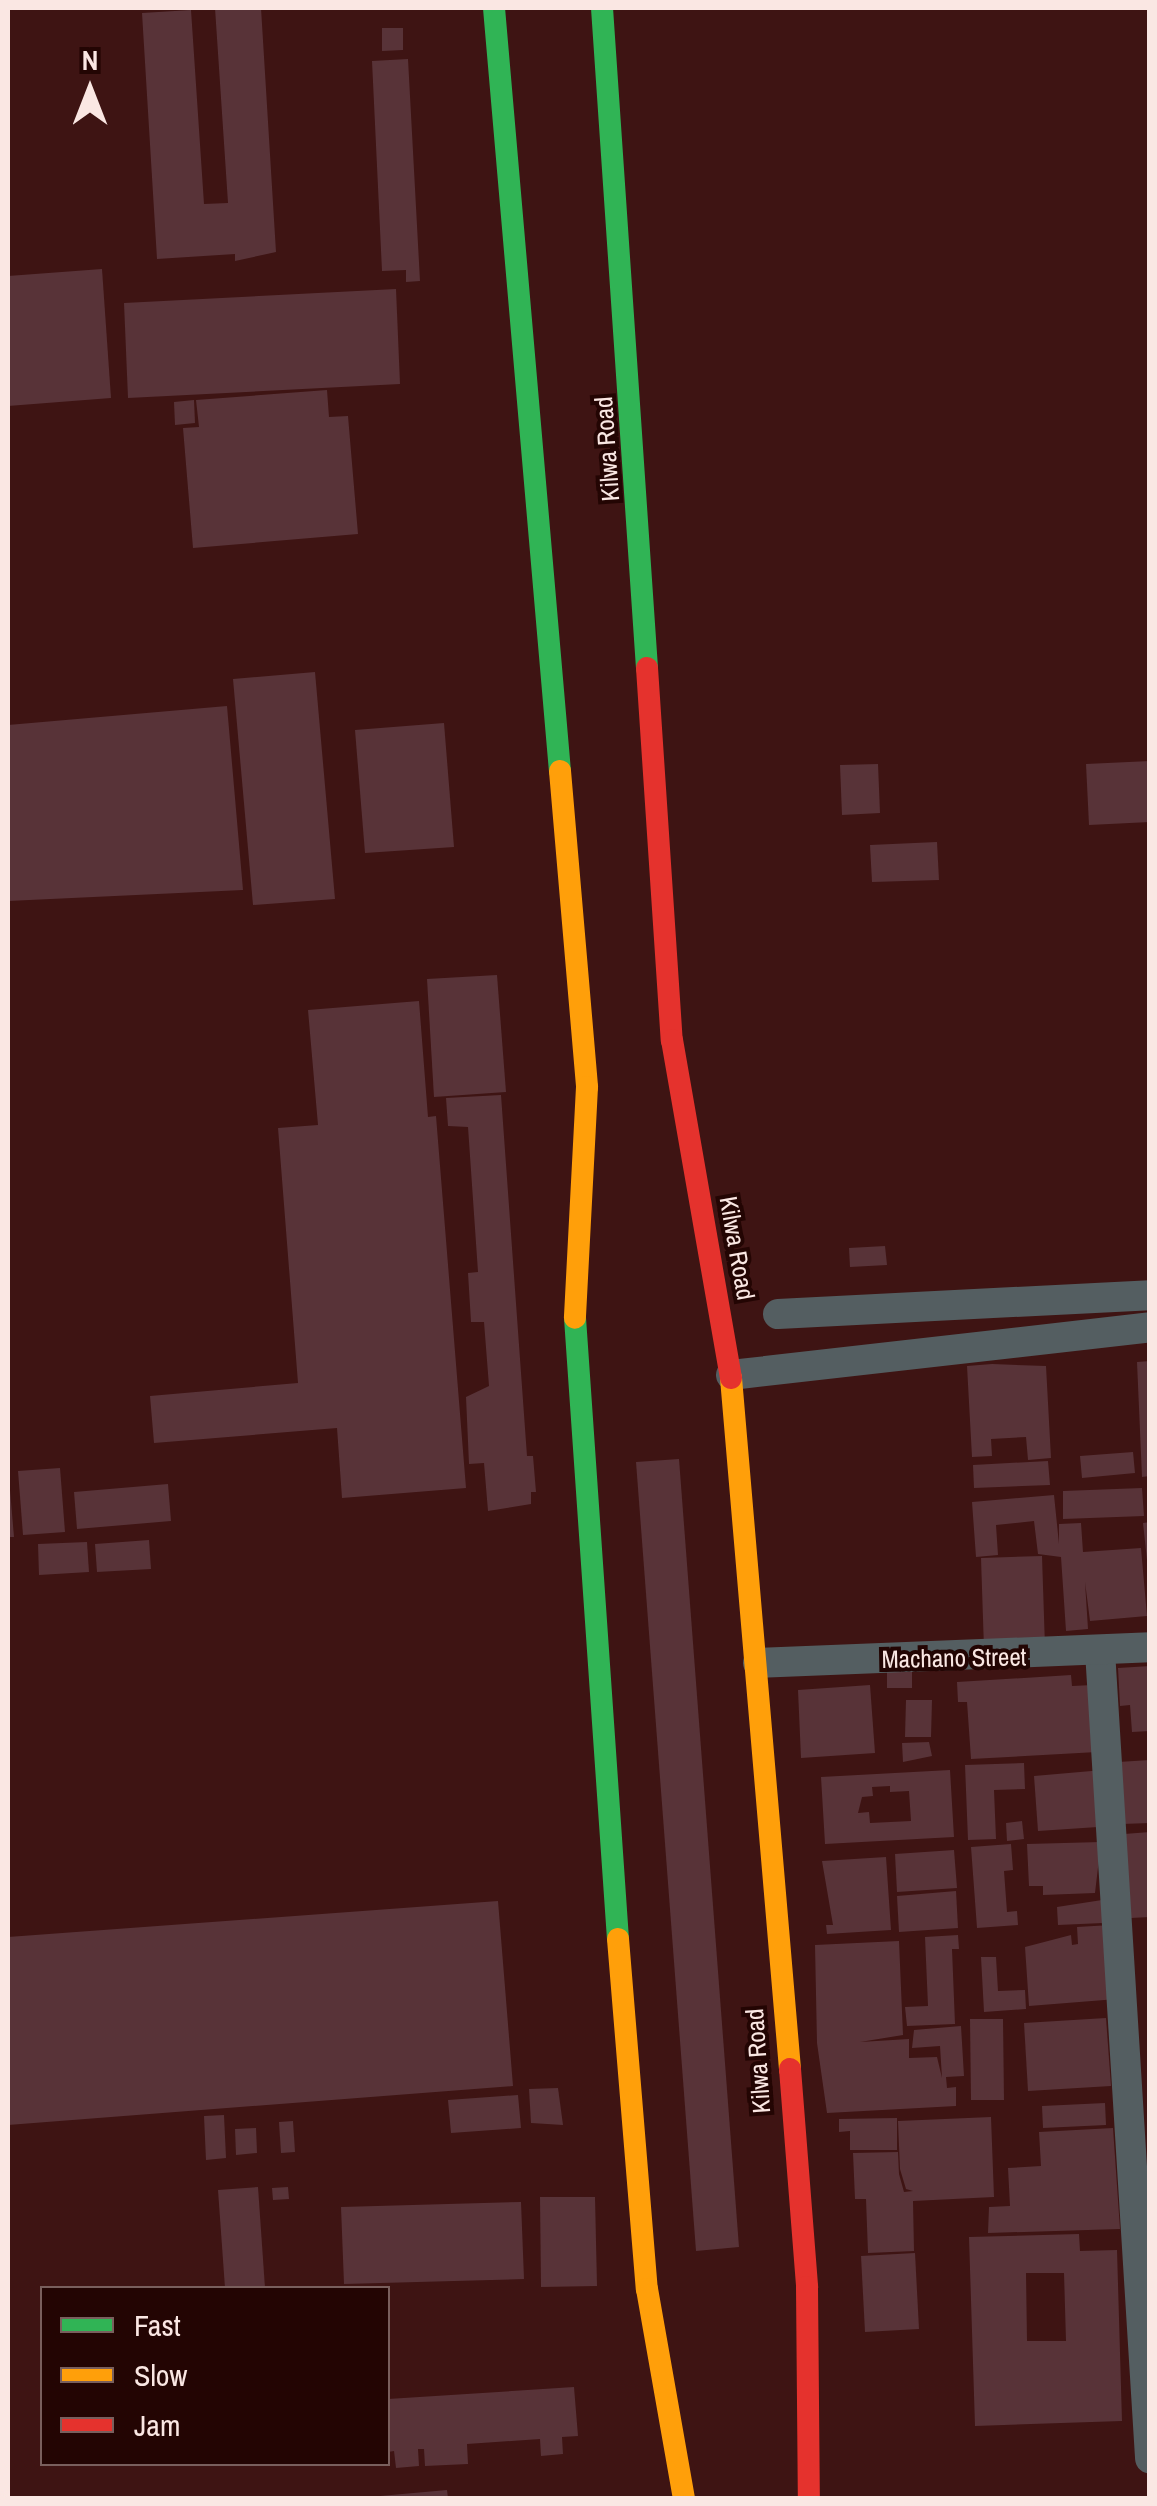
<!DOCTYPE html>
<html>
<head>
<meta charset="utf-8">
<style>
	body { margin:0 }
	#map { position:relative; width:1157px; height:2506px; overflow:hidden; background:#3e1413; font-family:"Archivo Narrow",sans-serif }
	div>[style] { position:absolute }
	[style*='--x'] { left:calc(var(--x)*1px); top:calc(var(--y)*1px); width:calc(var(--w)*1px); rotate:calc(var(--a)*1deg) }
	.building>* { inset:0; background:#583338 }
	.street>* { height:30px; margin:-15px; padding:0 15px; transform-origin:15px; border-radius:15px; background:#545e61 }
	.fast>* { height:22px; margin:-11px; padding:0 11px; transform-origin:11px; border-radius:11px; background:#30b455 }
	.slow>* { height:22px; margin:-11px; padding:0 11px; transform-origin:11px; border-radius:11px; background:#ff9f0a }
	.jam>* { height:22px; margin:-11px; padding:0 11px; transform-origin:11px; border-radius:11px; background:#e5322d }
	span { translate:-50% -50%; white-space:nowrap; text-align:center; line-height:1.15; -webkit-text-stroke:8px #230503; paint-order:stroke }
	.street-label { font-size:25px; color:#fae7e3 }
	.frame { position:absolute; inset:0; border:10px solid #fae7e3; pointer-events:none }
	.legend { position:absolute; left:40px; top:2286px; width:350px; height:180px; box-sizing:border-box; background:#230503; border:2px solid #795f5d; margin:0; padding:12px 18px; list-style:none; font-size:30px; color:#fae7e3 }
	.legend li { display:flex; align-items:center; gap:20px; height:50px }
	.legend b { width:50px; border:2px solid #795f5d }
	.north { position:absolute; left:40px; top:40px; width:100px; height:100px; -webkit-text-stroke:8px #230503; paint-order:stroke; rotate:0deg; font-size:28px; font-weight:700; line-height:40px; text-align:center; color:#fae7e3 }
	.north::after { content:''; display:block; margin:auto; width:35px; height:45px; background:#fae7e3; clip-path:polygon(50% 0,100% 100%,50% 72%,0 100%) }
</style>
</head>
<body>
<div id="map">
	<div class="building">
		<i style="clip-path:polygon(215px 8px,261px 8px,276px 252px,235px 261px,235px 254px,157px 259px,142px 13px,191px 10px,204px 204px,228px 203px)"></i>
		<i style="clip-path:polygon(382px 28px,403px 28px,403px 50px,382px 51px)"></i>
		<i style="clip-path:polygon(408px 59px,420px 281px,406px 282px,406px 270px,382px 271px,372px 61px)"></i>
		<i style="clip-path:polygon(102px 269px,111px 398px,8px 406px,8px 276px)"></i>
		<i style="clip-path:polygon(396px 289px,400px 384px,128px 398px,124px 303px)"></i>
		<i style="clip-path:polygon(327px 390px,329px 417px,348px 416px,358px 534px,193px 548px,183px 428px,199px 427px,196px 400px)"></i>
		<i style="clip-path:polygon(194px 400px,195px 423px,175px 425px,174px 402px)"></i>
		<i style="clip-path:polygon(315px 672px,335px 899px,253px 905px,233px 679px)"></i>
		<i style="clip-path:polygon(227px 706px,243px 890px,8px 901px,8px 725px)"></i>
		<i style="clip-path:polygon(444px 723px,454px 847px,365px 853px,355px 730px)"></i>
		<i style="clip-path:polygon(1150px 761px,1150px 822px,1089px 825px,1086px 764px)"></i>
		<i style="clip-path:polygon(878px 764px,880px 813px,842px 815px,840px 765px)"></i>
		<i style="clip-path:polygon(937px 842px,939px 880px,872px 882px,870px 845px)"></i>
		<i style="clip-path:polygon(497px 975px,506px 1092px,434px 1097px,427px 979px)"></i>
		<i style="clip-path:polygon(419px 1001px,428px 1117px,436px 1116px,466px 1488px,342px 1498px,337px 1428px,154px 1443px,150px 1396px,298px 1383px,278px 1128px,318px 1125px,308px 1010px)"></i>
		<i style="clip-path:polygon(501px 1095px,527px 1456px,533px 1456px,536px 1492px,531px 1492px,531px 1504px,488px 1511px,484px 1463px,469px 1464px,466px 1397px,489px 1386px,484px 1322px,471px 1322px,468px 1273px,478px 1272px,468px 1127px,448px 1126px,446px 1098px)"></i>
		<i style="clip-path:polygon(885px 1246px,887px 1265px,850px 1267px,849px 1248px)"></i>
		<i style="clip-path:polygon(1150px 1361px,1150px 1476px,1142px 1477px,1137px 1362px)"></i>
		<i style="clip-path:polygon(992px 1364px,1046px 1366px,1051px 1458px,1028px 1460px,1026px 1437px,991px 1439px,992px 1456px,972px 1457px,967px 1366px)"></i>
		<i style="clip-path:polygon(1133px 1452px,1135px 1473px,1082px 1478px,1080px 1456px)"></i>
		<i style="clip-path:polygon(679px 1459px,739px 2247px,696px 2251px,636px 1462px)"></i>
		<i style="clip-path:polygon(1048px 1461px,1050px 1485px,974px 1488px,973px 1465px)"></i>
		<i style="clip-path:polygon(60px 1468px,65px 1532px,23px 1535px,18px 1471px)"></i>
		<i style="clip-path:polygon(168px 1484px,171px 1521px,77px 1529px,74px 1492px)"></i>
		<i style="clip-path:polygon(1142px 1488px,1144px 1516px,1063px 1519px,1063px 1491px)"></i>
		<i style="clip-path:polygon(10px 1490px,14px 1537px,8px 1537px,8px 1491px)"></i>
		<i style="clip-path:polygon(1054px 1495px,1059px 1544px,1059px 1524px,1081px 1523px,1083px 1552px,1141px 1548px,1147px 1616px,1090px 1621px,1085px 1582px,1088px 1629px,1066px 1631px,1061px 1557px,1038px 1554px,1034px 1521px,996px 1525px,998px 1555px,976px 1557px,972px 1502px)"></i>
		<i style="clip-path:polygon(1150px 1522px,1150px 1559px,1147px 1560px,1143px 1523px)"></i>
		<i style="clip-path:polygon(149px 1540px,151px 1569px,97px 1572px,95px 1544px)"></i>
		<i style="clip-path:polygon(87px 1542px,89px 1572px,39px 1575px,38px 1544px)"></i>
		<i style="clip-path:polygon(1042px 1556px,1045px 1647px,984px 1649px,981px 1558px)"></i>
		<i style="clip-path:polygon(1150px 1666px,1150px 1731px,1132px 1732px,1130px 1705px,1120px 1706px,1118px 1668px)"></i>
		<i style="clip-path:polygon(912px 1669px,912px 1688px,887px 1688px,887px 1670px)"></i>
		<i style="clip-path:polygon(1071px 1675px,1072px 1686px,1093px 1685px,1097px 1752px,971px 1759px,967px 1702px,958px 1702px,957px 1682px)"></i>
		<i style="clip-path:polygon(870px 1685px,875px 1753px,801px 1758px,798px 1690px)"></i>
		<i style="clip-path:polygon(906px 1700px,932px 1700px,931px 1737px,905px 1737px)"></i>
		<i style="clip-path:polygon(929px 1742px,932px 1756px,903px 1762px,902px 1743px)"></i>
		<i style="clip-path:polygon(1150px 1760px,1150px 1823px,1122px 1824px,1118px 1762px)"></i>
		<i style="clip-path:polygon(1024px 1763px,1025px 1789px,994px 1790px,996px 1839px,968px 1840px,965px 1765px)"></i>
		<i style="clip-path:polygon(evenodd,950px 1770px,954px 1837px,825px 1844px,821px 1777px,950px 1770px,890px 1786px,890px 1792px,909px 1791px,911px 1821px,870px 1823px,869px 1812px,858px 1813px,862px 1797px,873px 1796px,872px 1787px,890px 1786px)"></i>
		<i style="clip-path:polygon(1103px 1770px,1098px 1827px,1038px 1831px,1034px 1776px)"></i>
		<i style="clip-path:polygon(1022px 1821px,1024px 1839px,1007px 1841px,1006px 1823px)"></i>
		<i style="clip-path:polygon(1150px 1832px,1150px 1917px,1131px 1918px,1124px 1834px)"></i>
		<i style="clip-path:polygon(1101px 1842px,1095px 1893px,1043px 1895px,1043px 1886px,1029px 1886px,1027px 1844px)"></i>
		<i style="clip-path:polygon(1011px 1844px,1013px 1870px,1004px 1871px,1007px 1912px,1017px 1911px,1018px 1925px,977px 1928px,971px 1847px)"></i>
		<i style="clip-path:polygon(954px 1850px,957px 1888px,897px 1892px,895px 1854px)"></i>
		<i style="clip-path:polygon(886px 1857px,891px 1930px,827px 1934px,826px 1925px,833px 1925px,822px 1861px)"></i>
		<i style="clip-path:polygon(956px 1891px,958px 1928px,899px 1932px,897px 1896px)"></i>
		<i style="clip-path:polygon(1102px 1900px,1103px 1923px,1058px 1925px,1057px 1907px)"></i>
		<i style="clip-path:polygon(498px 1901px,513px 2086px,8px 2125px,8px 1937px)"></i>
		<i style="clip-path:polygon(1111px 1925px,1117px 1999px,1029px 2006px,1025px 1947px,1071px 1935px,1072px 1945px,1078px 1944px,1077px 1927px)"></i>
		<i style="clip-path:polygon(958px 1935px,959px 1949px,952px 1949px,955px 2024px,907px 2026px,905px 2007px,928px 2006px,925px 1937px)"></i>
		<i style="clip-path:polygon(899px 1941px,903px 2035px,860px 2042px,909px 2039px,909px 2058px,937px 2057px,942px 2078px,940px 2046px,912px 2048px,914px 2030px,961px 2026px,964px 2076px,946px 2077px,947px 2088px,956px 2087px,956px 2106px,827px 2113px,817px 2043px,815px 1945px)"></i>
		<i style="clip-path:polygon(981px 1957px,996px 1957px,998px 1991px,1025px 1990px,1026px 2009px,984px 2012px)"></i>
		<i style="clip-path:polygon(1106px 2018px,1111px 2086px,1028px 2091px,1024px 2023px)"></i>
		<i style="clip-path:polygon(970px 2019px,1003px 2019px,1004px 2100px,971px 2100px)"></i>
		<i style="clip-path:polygon(558px 2088px,563px 2125px,531px 2123px,529px 2089px)"></i>
		<i style="clip-path:polygon(518px 2095px,521px 2128px,451px 2133px,448px 2100px)"></i>
		<i style="clip-path:polygon(1105px 2103px,1106px 2125px,1043px 2128px,1042px 2106px)"></i>
		<i style="clip-path:polygon(224px 2115px,226px 2158px,206px 2160px,204px 2116px)"></i>
		<i style="clip-path:polygon(991px 2117px,994px 2197px,913px 2201px,914px 2251px,868px 2253px,866px 2199px,855px 2199px,853px 2153px,898px 2152px,899px 2174px,904px 2192px,913px 2191px,906px 2189px,900px 2169px,898px 2121px)"></i>
		<i style="clip-path:polygon(897px 2118px,897px 2150px,850px 2150px,850px 2131px,839px 2132px,839px 2119px)"></i>
		<i style="clip-path:polygon(293px 2121px,295px 2152px,281px 2153px,279px 2122px)"></i>
		<i style="clip-path:polygon(256px 2128px,257px 2153px,236px 2155px,235px 2129px)"></i>
		<i style="clip-path:polygon(1113px 2128px,1120px 2229px,988px 2233px,989px 2207px,1010px 2206px,1008px 2168px,1041px 2166px,1039px 2132px)"></i>
		<i style="clip-path:polygon(258px 2187px,265px 2288px,225px 2288px,218px 2190px)"></i>
		<i style="clip-path:polygon(288px 2187px,289px 2199px,273px 2200px,272px 2188px)"></i>
		<i style="clip-path:polygon(540px 2197px,595px 2197px,597px 2286px,541px 2287px)"></i>
		<i style="clip-path:polygon(521px 2202px,524px 2279px,344px 2284px,341px 2207px)"></i>
		<i style="clip-path:polygon(evenodd,1079px 2234px,1080px 2251px,1117px 2250px,1122px 2421px,975px 2426px,969px 2237px,1079px 2234px,1026px 2273px,1064px 2273px,1066px 2341px,1027px 2341px,1026px 2273px)"></i>
		<i style="clip-path:polygon(915px 2253px,919px 2329px,865px 2332px,861px 2256px)"></i>
		<i style="clip-path:polygon(574px 2387px,578px 2436px,562px 2437px,563px 2454px,541px 2456px,540px 2439px,467px 2444px,468px 2464px,425px 2466px,424px 2449px,418px 2449px,419px 2466px,396px 2468px,394px 2451px,388px 2452px,388px 2399px)"></i>
		<i style="clip-path:polygon(447px 2490px,448px 2498px,380px 2498px,380px 2496px)"></i>
	</div>
	<div class="street">
		<i style="--x:778;--y:1314;--w:372;--a:-2.9"></i>
		<i style="--x:731;--y:1375;--w:422;--a:-6.5"></i>
		<i style="--x:1100;--y:1651;--w:809;--a:86.45"></i>
		<i style="--x:758;--y:1663;--w:392;--a:-2.3"></i>
	</div>
	<div class="fast">
		<i style="--x:494;--y:8;--w:766;--a:85.06"></i>
		<i style="--x:602;--y:8;--w:662;--a:86.1"></i>
		<i style="--x:575;--y:1318;--w:622;--a:86.04"></i>
	</div>
	<div class="slow">
		<i style="--x:560;--y:771;--w:317;--a:85.1"></i>
		<i style="--x:587;--y:1087;--w:231;--a:93"></i>
		<i style="--x:731;--y:1378;--w:694;--a:85.12"></i>
		<i style="--x:618;--y:1939;--w:351;--a:85.3"></i>
		<i style="--x:647;--y:2289;--w:212;--a:80"></i>
	</div>
	<div class="jam">
		<i style="--x:647;--y:668;--w:373;--a:86.2"></i>
		<i style="--x:672;--y:1040;--w:343;--a:80.1"></i>
		<i style="--x:790;--y:2069;--w:219;--a:85.5"></i>
		<i style="--x:807;--y:2287;--w:211;--a:89.5"></i>
	</div>
	<div class="street-label">
		<span style="left:607px;top:449px;rotate:-94deg">Kilwa Road</span>
		<span style="left:737px;top:1248px;rotate:80deg">Kilwa Road</span>
		<span style="left:954px;top:1658px;rotate:-1deg">Machano Street</span>
		<span style="left:758px;top:2061px;rotate:-94deg">Kilwa Road</span>
	</div>
	<div class="frame"></div>
	<ul class="legend">
	<li><b style="height:12px;background:#30b455"></b>Fast</li>
	<li><b style="height:12px;background:#ff9f0a"></b>Slow</li>
	<li><b style="height:12px;background:#e5322d"></b>Jam</li>
	</ul>
	<div class="north">N</div>
</div>
</body>
</html>
